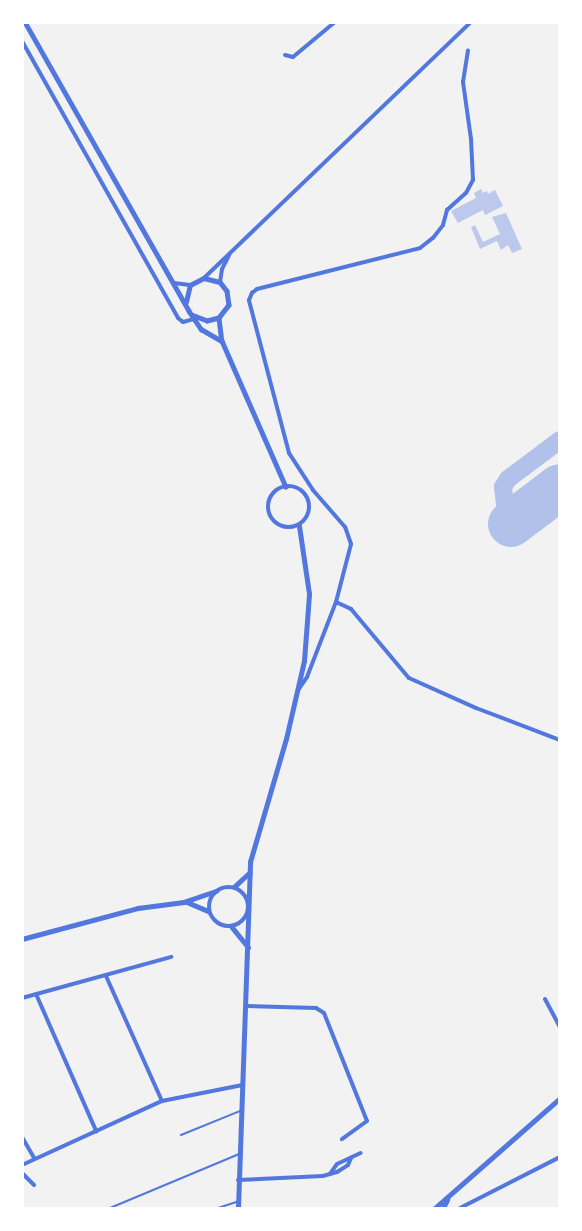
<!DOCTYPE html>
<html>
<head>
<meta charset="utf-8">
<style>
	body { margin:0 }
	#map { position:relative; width:582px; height:1231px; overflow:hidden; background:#f2f2f2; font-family:Ubuntu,sans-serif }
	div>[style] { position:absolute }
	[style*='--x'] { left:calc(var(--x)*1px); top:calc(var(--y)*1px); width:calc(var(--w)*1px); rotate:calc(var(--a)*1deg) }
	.taxiway>* { height:18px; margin:-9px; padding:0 9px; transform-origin:9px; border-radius:9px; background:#b2c1ea }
	.runway>* { height:46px; margin:-23px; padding:0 23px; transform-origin:23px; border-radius:23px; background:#b2c1ea }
	.building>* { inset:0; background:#bdc9ec }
	.service>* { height:2px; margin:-1px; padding:0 1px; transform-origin:1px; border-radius:1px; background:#5277de }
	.minor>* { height:4px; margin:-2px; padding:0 2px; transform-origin:2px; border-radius:2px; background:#5277de }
	.tertiary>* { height:4.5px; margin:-2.25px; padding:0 2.25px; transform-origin:2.25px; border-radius:2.25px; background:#5277de }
	.tertiary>.ring { margin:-2.25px; padding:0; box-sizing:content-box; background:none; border:4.5px solid #5277de; border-radius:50% }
	span { translate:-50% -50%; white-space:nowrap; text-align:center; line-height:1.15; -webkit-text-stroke:6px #fff; paint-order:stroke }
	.frame { position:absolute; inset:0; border:24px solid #fff; pointer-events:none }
</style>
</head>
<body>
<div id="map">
	<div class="taxiway">
		<i style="--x:531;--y:509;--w:10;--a:163"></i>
		<i style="--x:521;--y:512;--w:9;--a:-167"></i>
		<i style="--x:512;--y:510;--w:9;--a:-139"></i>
		<i style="--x:505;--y:504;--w:17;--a:-97"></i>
		<i style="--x:503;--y:487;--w:9;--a:-58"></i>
		<i style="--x:508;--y:479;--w:65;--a:-36.9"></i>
	</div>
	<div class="runway">
		<i style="--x:511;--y:524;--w:61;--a:-37.1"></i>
	</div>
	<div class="building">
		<i style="clip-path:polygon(481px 189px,483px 193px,487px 191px,488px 194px,495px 190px,503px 206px,485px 215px,483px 210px,458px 223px,451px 211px,476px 198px,474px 193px)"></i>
		<i style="clip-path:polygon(506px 213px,522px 249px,512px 253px,508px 245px,501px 250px,497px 241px,480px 249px,471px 227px,475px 225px,483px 242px,500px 234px,492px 217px)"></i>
	</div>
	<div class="service">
		<i style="--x:181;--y:1135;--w:64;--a:-22.1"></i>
		<i style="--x:110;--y:1208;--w:140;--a:-22.7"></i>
		<i style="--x:218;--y:1208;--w:20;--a:-18"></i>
	</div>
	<div class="minor">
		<i style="--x:22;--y:41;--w:318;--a:60.6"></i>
		<i style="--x:178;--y:318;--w:6;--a:39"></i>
		<i style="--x:183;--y:322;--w:11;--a:-15"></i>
		<i style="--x:285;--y:55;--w:8;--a:14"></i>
		<i style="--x:293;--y:57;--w:55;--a:-39.8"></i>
		<i style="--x:204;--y:278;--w:370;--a:-43.8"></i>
		<i style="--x:220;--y:282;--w:13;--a:-81"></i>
		<i style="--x:222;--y:269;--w:16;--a:-63"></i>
		<i style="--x:174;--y:283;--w:16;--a:7"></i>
		<i style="--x:336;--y:602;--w:17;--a:25"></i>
		<i style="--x:351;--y:609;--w:90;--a:50"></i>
		<i style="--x:409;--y:678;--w:73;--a:24.1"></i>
		<i style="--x:476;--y:708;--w:90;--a:20.9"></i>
		<i style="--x:298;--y:690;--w:16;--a:-55"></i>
		<i style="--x:307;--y:677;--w:80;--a:-68.9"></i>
		<i style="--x:336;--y:602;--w:60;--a:-75.5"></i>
		<i style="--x:351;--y:544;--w:18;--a:-109"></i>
		<i style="--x:345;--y:527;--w:49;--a:-130.9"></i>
		<i style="--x:313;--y:490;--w:44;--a:-123"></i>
		<i style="--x:289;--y:453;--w:158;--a:-104.7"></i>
		<i style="--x:249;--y:300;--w:8;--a:-67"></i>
		<i style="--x:252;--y:293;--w:6;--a:-39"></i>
		<i style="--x:257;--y:289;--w:168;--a:-14.1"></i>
		<i style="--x:420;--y:248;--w:16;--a:-38"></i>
		<i style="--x:433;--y:238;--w:16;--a:-52"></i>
		<i style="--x:443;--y:225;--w:16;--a:-75"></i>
		<i style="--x:447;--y:210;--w:25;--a:-42"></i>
		<i style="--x:466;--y:193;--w:15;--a:-62"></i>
		<i style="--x:473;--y:180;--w:41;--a:-92.8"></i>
		<i style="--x:471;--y:139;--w:58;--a:-98"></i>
		<i style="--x:463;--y:82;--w:32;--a:-81"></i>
		<i style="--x:106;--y:976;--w:137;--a:65.9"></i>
		<i style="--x:36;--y:994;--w:150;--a:66.3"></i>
		<i style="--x:22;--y:998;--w:155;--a:-15.4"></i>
		<i style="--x:545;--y:999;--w:32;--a:62"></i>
		<i style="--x:247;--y:1006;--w:69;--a:1.7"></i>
		<i style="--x:316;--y:1008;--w:9;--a:32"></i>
		<i style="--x:324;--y:1013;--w:116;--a:68.3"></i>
		<i style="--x:367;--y:1121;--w:31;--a:144"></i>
		<i style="--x:22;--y:1137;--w:24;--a:60"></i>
		<i style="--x:22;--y:1165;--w:154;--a:-24.6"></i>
		<i style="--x:162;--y:1101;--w:82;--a:-11.3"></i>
		<i style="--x:22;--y:1173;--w:17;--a:45"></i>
		<i style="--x:330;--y:1174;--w:12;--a:-55"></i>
		<i style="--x:337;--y:1164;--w:26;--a:-25"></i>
		<i style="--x:238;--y:1180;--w:85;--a:-2.7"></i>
		<i style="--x:323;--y:1176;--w:15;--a:-16"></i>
		<i style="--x:337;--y:1172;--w:13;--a:-32"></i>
		<i style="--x:348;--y:1165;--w:8;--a:-67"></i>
		<i style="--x:460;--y:1208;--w:112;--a:-27"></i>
	</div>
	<div class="tertiary">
		<i style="--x:25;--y:22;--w:332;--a:60.4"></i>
		<i style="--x:189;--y:311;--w:22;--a:56"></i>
		<i style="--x:201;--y:329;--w:24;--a:30"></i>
		<i style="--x:222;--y:341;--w:159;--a:66.3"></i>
		<i style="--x:186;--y:302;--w:17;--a:-77"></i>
		<i style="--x:190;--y:285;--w:16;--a:-27"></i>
		<i style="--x:204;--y:278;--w:16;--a:14"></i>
		<i style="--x:220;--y:282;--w:11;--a:52"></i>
		<i style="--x:227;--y:291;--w:14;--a:82"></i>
		<i style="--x:229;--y:305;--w:16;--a:128"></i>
		<i style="--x:219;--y:318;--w:12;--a:166"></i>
		<i style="--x:207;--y:321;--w:14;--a:-159"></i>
		<i style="--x:219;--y:318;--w:23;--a:83"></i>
		<i class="ring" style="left:268px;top:486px;width:37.5px;height:37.5px"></i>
		<i class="ring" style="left:209px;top:887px;width:35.5px;height:35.5px"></i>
		<i style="--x:234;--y:887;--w:21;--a:-43"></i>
		<i style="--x:187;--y:902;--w:23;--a:23"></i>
		<i style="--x:232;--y:927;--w:26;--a:51"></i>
		<i style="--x:22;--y:939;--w:120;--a:-15"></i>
		<i style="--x:138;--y:908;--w:46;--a:-7.4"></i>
		<i style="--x:184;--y:902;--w:34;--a:-19"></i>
		<i style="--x:238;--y:1208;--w:346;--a:-88"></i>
		<i style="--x:250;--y:862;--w:128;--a:-73.7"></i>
		<i style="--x:286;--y:739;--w:80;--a:-77"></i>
		<i style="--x:304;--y:661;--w:67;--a:-85.7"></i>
		<i style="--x:309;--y:594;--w:69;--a:-98.4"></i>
		<i style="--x:435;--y:1208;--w:167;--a:-41.3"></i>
		<i style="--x:443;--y:1208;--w:9;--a:-63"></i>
	</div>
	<div class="frame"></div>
</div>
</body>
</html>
